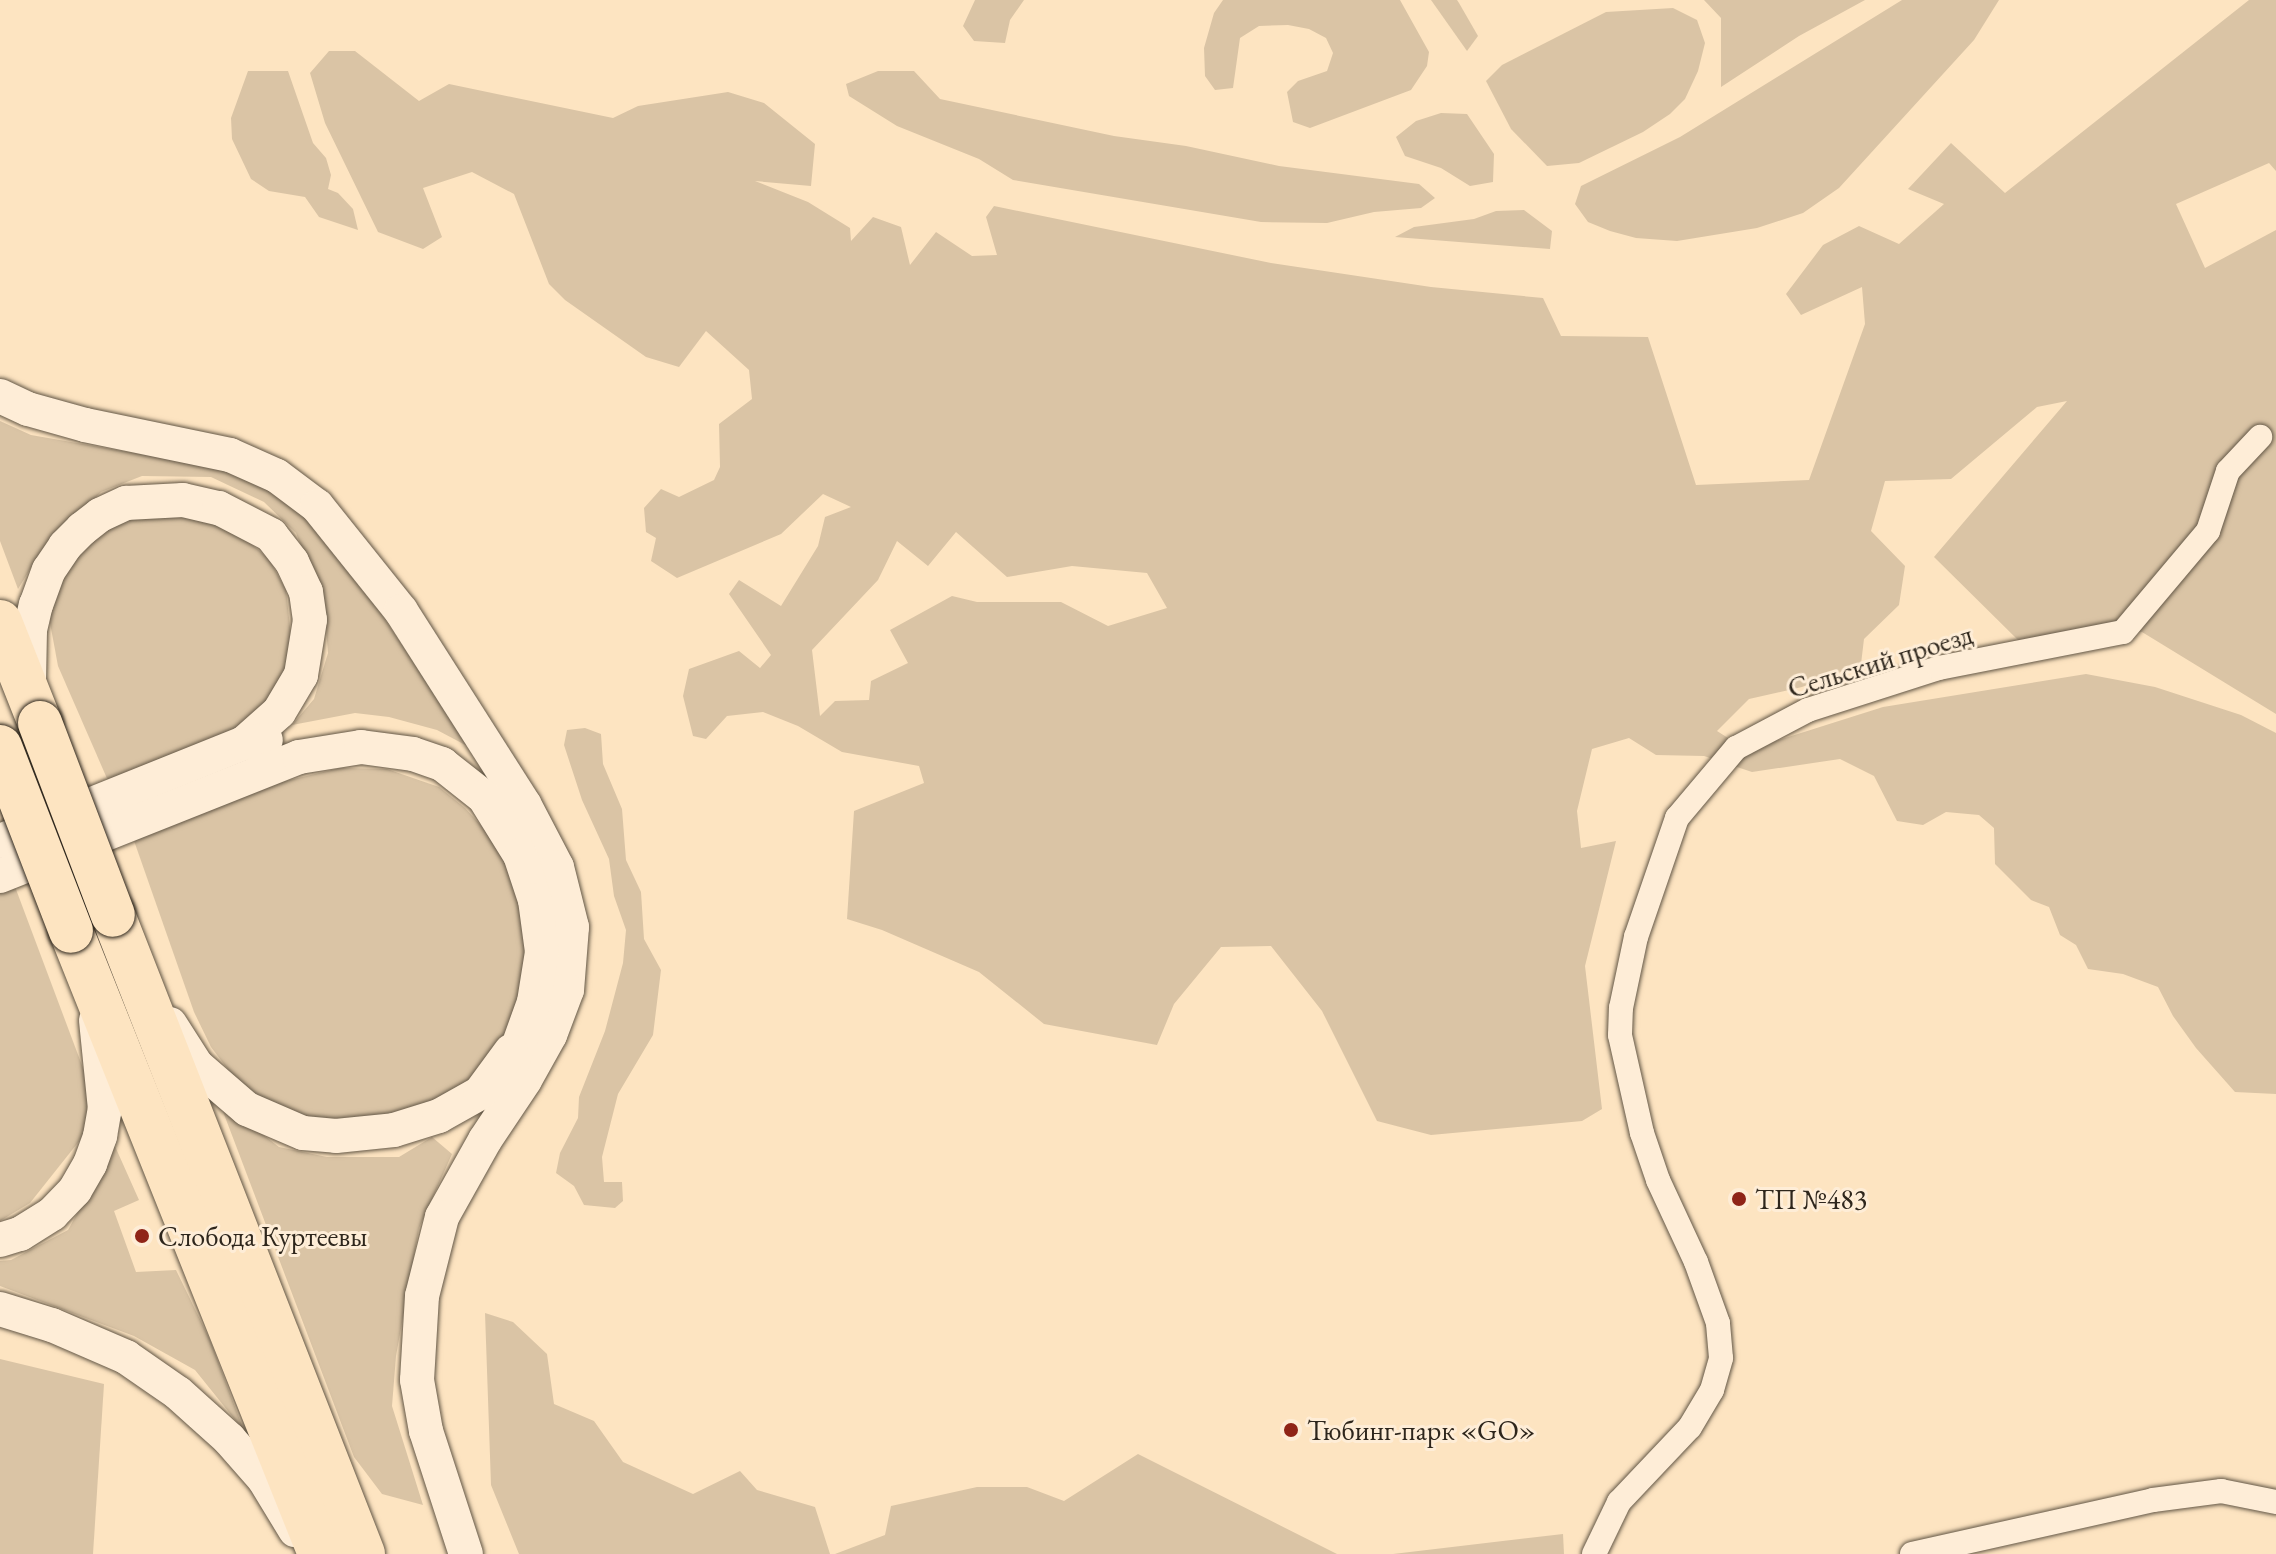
<!DOCTYPE html>
<html>
<head>
<meta charset="utf-8">
<style>
	body { margin:0 }
	#map { position:relative; width:2276px; height:1554px; overflow:hidden; background:#fde4c1; font-family:"EB Garamond",serif }
	div>[style] { position:absolute }
	[style*='--x'] { left:calc(var(--x)*1px); top:calc(var(--y)*1px); width:calc(var(--w)*1px); rotate:calc(var(--a)*1deg) }
	.green>* { inset:0; background:#dac4a5 }
	.roads { filter:drop-shadow(0 0 2px #625645) drop-shadow(0 0 2px #625645) }
	.street>* { height:24px; margin:-12px; padding:0 12px; transform-origin:12px; border-radius:12px; background:#feedd7 }
	.secondary>* { height:34px; margin:-17px; padding:0 17px; transform-origin:17px; border-radius:17px; background:#feedd7 }
	.highway>* { height:44px; margin:-22px; padding:0 22px; transform-origin:22px; border-radius:22px; background:#fde4c1 }
	.bridges { filter:drop-shadow(0 0 2px #2e261c) drop-shadow(0 0 2px #2e261c) }
	.highway-bridge>* { height:44px; margin:-22px; padding:0 22px; transform-origin:22px; border-radius:22px; background:#fde4c1 }
	.dots>* { width:22px; height:22px; translate:-50% -50%; box-sizing:border-box; border:4px solid #feedd7; border-radius:50% }
	span { translate:-50% -50%; white-space:nowrap; text-align:center; line-height:1.15; -webkit-text-stroke:6px #feedd7; paint-order:stroke }
	.street-label { font-size:28px; color:#2e261c }
	.poi-label { font-size:28px; color:#2e261c }
	.left { translate:0 -50%; text-align:left }
</style>
</head>
<body>
<div id="map">
	<div class="green">
		<i style="clip-path:polygon(975px 0,1024px 0,1010px 20px,1005px 43px,974px 41px,963px 26px)"></i>
		<i style="clip-path:polygon(1223px 0,1400px 0,1429px 52px,1427px 66px,1411px 90px,1310px 128px,1293px 122px,1287px 92px,1298px 81px,1327px 71px,1333px 53px,1326px 38px,1309px 29px,1288px 25px,1259px 26px,1240px 38px,1233px 88px,1215px 90px,1205px 76px,1204px 48px,1214px 13px)"></i>
		<i style="clip-path:polygon(1431px 0,1457px 0,1459px 3px,1478px 36px,1467px 51px)"></i>
		<i style="clip-path:polygon(1704px 0,1865px 0,1799px 36px,1721px 87px,1721px 18px)"></i>
		<i style="clip-path:polygon(1902px 0,1999px 0,1974px 40px,1839px 188px,1803px 213px,1757px 228px,1677px 241px,1636px 238px,1610px 231px,1588px 222px,1575px 204px,1581px 186px,1680px 137px)"></i>
		<i style="clip-path:polygon(evenodd,2249px 0,2276px 0,2276px 171px,2269px 163px,2176px 204px,2205px 268px,2276px 230px,2276px 714px,2142px 632px,2020px 642px,1934px 557px,2067px 401px,2037px 407px,1951px 479px,1885px 481px,1871px 531px,1905px 566px,1899px 605px,1864px 639px,1861px 664px,1802px 687px,1749px 699px,1717px 731px,1747px 750px,1883px 707px,2086px 674px,2155px 687px,2241px 715px,2276px 733px,2276px 1094px,2235px 1092px,2196px 1048px,2173px 1016px,2158px 987px,2123px 974px,2088px 969px,2076px 945px,2060px 935px,2049px 907px,2031px 900px,1995px 864px,1994px 828px,1979px 815px,1946px 812px,1923px 825px,1897px 821px,1874px 776px,1840px 759px,1752px 772px,1704px 756px,1656px 755px,1629px 738px,1592px 749px,1577px 811px,1581px 848px,1616px 841px,1585px 966px,1602px 1109px,1582px 1121px,1431px 1135px,1377px 1121px,1322px 1011px,1271px 946px,1221px 947px,1174px 1004px,1157px 1045px,1044px 1024px,979px 972px,882px 930px,847px 919px,854px 811px,924px 783px,919px 766px,842px 752px,798px 726px,763px 712px,727px 716px,706px 739px,693px 736px,683px 696px,689px 669px,739px 651px,760px 668px,771px 655px,729px 594px,739px 580px,781px 606px,818px 546px,825px 517px,851px 507px,823px 494px,781px 534px,677px 578px,651px 561px,656px 538px,646px 532px,644px 508px,661px 489px,679px 497px,714px 480px,720px 467px,719px 424px,752px 399px,749px 370px,706px 331px,679px 367px,646px 357px,565px 300px,549px 284px,514px 194px,472px 172px,423px 188px,442px 237px,423px 249px,378px 232px,325px 123px,310px 73px,329px 51px,355px 51px,419px 101px,449px 84px,613px 118px,638px 106px,728px 92px,764px 103px,815px 144px,811px 186px,755px 181px,808px 202px,850px 228px,851px 241px,873px 217px,901px 227px,910px 265px,936px 232px,972px 256px,997px 255px,986px 217px,994px 206px,1271px 263px,1431px 287px,1543px 298px,1561px 336px,1648px 337px,1696px 485px,1809px 480px,1865px 324px,1862px 287px,1801px 315px,1786px 294px,1823px 245px,1859px 226px,1899px 244px,1944px 204px,1908px 189px,1951px 143px,2005px 193px,2249px 0,956px 532px,1007px 577px,1072px 566px,1147px 573px,1167px 608px,1108px 626px,1061px 602px,977px 602px,952px 596px,890px 630px,908px 663px,871px 681px,869px 700px,835px 701px,820px 716px,812px 650px,878px 580px,897px 541px,928px 566px,956px 532px)"></i>
		<i style="clip-path:polygon(1673px 8px,1697px 20px,1705px 43px,1698px 71px,1685px 99px,1670px 114px,1643px 132px,1579px 163px,1547px 166px,1511px 129px,1486px 81px,1502px 65px,1606px 12px)"></i>
		<i style="clip-path:polygon(248px 71px,288px 71px,313px 143px,326px 158px,331px 175px,328px 189px,338px 193px,353px 209px,358px 230px,319px 217px,305px 197px,269px 191px,251px 179px,232px 139px,231px 118px)"></i>
		<i style="clip-path:polygon(878px 71px,914px 71px,940px 99px,1114px 136px,1186px 146px,1279px 166px,1419px 184px,1435px 198px,1421px 208px,1374px 212px,1327px 223px,1261px 222px,1013px 180px,979px 159px,897px 126px,849px 96px,846px 84px)"></i>
		<i style="clip-path:polygon(1441px 113px,1467px 114px,1494px 154px,1493px 182px,1470px 186px,1441px 168px,1405px 156px,1396px 137px,1416px 121px)"></i>
		<i style="clip-path:polygon(1524px 210px,1552px 231px,1550px 249px,1395px 237px,1414px 227px,1474px 219px,1496px 211px)"></i>
		<i style="clip-path:polygon(0 421px,31px 435px,231px 470px,276px 489px,319px 521px,471px 748px,437px 730px,389px 717px,355px 713px,292px 725px,314px 699px,328px 653px,325px 615px,314px 578px,296px 533px,264px 502px,211px 477px,142px 476px,101px 492px,40px 553px,18px 589px,0 541px)"></i>
		<i style="clip-path:polygon(133px 513px,210px 515px,249px 542px,269px 559px,286px 590px,291px 636px,283px 677px,265px 710px,237px 734px,109px 783px,58px 666px,48px 612px,56px 577px,85px 543px)"></i>
		<i style="clip-path:polygon(585px 728px,601px 734px,603px 764px,622px 809px,626px 860px,641px 892px,644px 939px,661px 970px,653px 1035px,618px 1094px,602px 1157px,604px 1182px,622px 1182px,623px 1201px,615px 1208px,584px 1205px,574px 1186px,556px 1173px,560px 1153px,578px 1118px,579px 1097px,605px 1031px,623px 963px,626px 930px,614px 896px,609px 859px,582px 800px,564px 745px,567px 730px)"></i>
		<i style="clip-path:polygon(340px 768px,387px 769px,439px 787px,465px 808px,497px 843px,511px 871px,532px 950px,509px 1030px,465px 1085px,432px 1104px,392px 1116px,347px 1121px,308px 1117px,270px 1103px,236px 1080px,211px 1047px,194px 1012px,132px 835px,269px 785px)"></i>
		<i style="clip-path:polygon(14px 884px,86px 1076px,88px 1130px,30px 1203px,0 1221px,0 891px)"></i>
		<i style="clip-path:polygon(219px 1101px,279px 1147px,327px 1157px,399px 1157px,432px 1137px,452px 1154px,419px 1228px,396px 1356px,392px 1406px,423px 1505px,382px 1494px,354px 1457px)"></i>
		<i style="clip-path:polygon(110px 1135px,139px 1200px,114px 1211px,136px 1272px,176px 1270px,210px 1340px,244px 1431px,195px 1370px,134px 1336px,0 1286px,0 1261px,11px 1260px,68px 1230px,93px 1185px)"></i>
		<i style="clip-path:polygon(485px 1313px,513px 1322px,547px 1354px,554px 1404px,594px 1421px,623px 1462px,693px 1494px,740px 1471px,757px 1490px,815px 1507px,830px 1554px,519px 1554px,491px 1485px)"></i>
		<i style="clip-path:polygon(0 1359px,104px 1384px,93px 1554px,0 1554px)"></i>
		<i style="clip-path:polygon(1138px 1454px,1337px 1554px,835px 1554px,885px 1535px,891px 1506px,977px 1487px,1027px 1487px,1064px 1501px)"></i>
		<i style="clip-path:polygon(1563px 1534px,1564px 1554px,1393px 1554px)"></i>
	</div>
	<div class="roads">
		<div class="street">
			<i style="--x:1594;--y:1554;--w:58;--a:-64.3"></i>
			<i style="--x:1619;--y:1502;--w:103;--a:-46.6"></i>
			<i style="--x:1690;--y:1427;--w:43;--a:-59.3"></i>
			<i style="--x:1712;--y:1390;--w:33;--a:-74"></i>
			<i style="--x:1721;--y:1358;--w:35;--a:-95"></i>
			<i style="--x:1718;--y:1323;--w:65;--a:-109.8"></i>
			<i style="--x:1696;--y:1262;--w:90;--a:-114.9"></i>
			<i style="--x:1658;--y:1180;--w:50;--a:-108.8"></i>
			<i style="--x:1642;--y:1133;--w:100;--a:-102.7"></i>
			<i style="--x:1620;--y:1035;--w:27;--a:-88"></i>
			<i style="--x:1621;--y:1008;--w:73;--a:-78.1"></i>
			<i style="--x:1636;--y:937;--w:126;--a:-71"></i>
			<i style="--x:1677;--y:818;--w:92;--a:-49.9"></i>
			<i style="--x:1736;--y:748;--w:81;--a:-27.8"></i>
			<i style="--x:1808;--y:710;--w:138;--a:-17.8"></i>
			<i style="--x:1939;--y:668;--w:187;--a:-11.1"></i>
			<i style="--x:2123;--y:632;--w:132;--a:-49.9"></i>
			<i style="--x:2208;--y:531;--w:63;--a:-71.6"></i>
			<i style="--x:2228;--y:471;--w:47;--a:-46.7"></i>
			<i style="--x:1912;--y:1554;--w:247;--a:-12.6"></i>
			<i style="--x:2153;--y:1500;--w:69;--a:-7.5"></i>
			<i style="--x:2221;--y:1491;--w:56;--a:11.3"></i>
		</div>
		<div class="secondary">
			<i style="--x:0;--y:396;--w:31;--a:25"></i>
			<i style="--x:28;--y:409;--w:59;--a:15.7"></i>
			<i style="--x:85;--y:425;--w:148;--a:11.7"></i>
			<i style="--x:230;--y:455;--w:51;--a:24.1"></i>
			<i style="--x:277;--y:476;--w:50;--a:36.9"></i>
			<i style="--x:317;--y:506;--w:134;--a:51.3"></i>
			<i style="--x:401;--y:611;--w:229;--a:57.5"></i>
			<i style="--x:524;--y:804;--w:71;--a:62.4"></i>
			<i style="--x:557;--y:867;--w:62;--a:76"></i>
			<i style="--x:572;--y:927;--w:63;--a:94.5"></i>
			<i style="--x:567;--y:990;--w:48;--a:110.7"></i>
			<i style="--x:550;--y:1035;--w:51;--a:119.1"></i>
			<i style="--x:525;--y:1080;--w:72;--a:123.7"></i>
			<i style="--x:485;--y:1140;--w:88;--a:119.2"></i>
			<i style="--x:442;--y:1217;--w:81;--a:104.2"></i>
			<i style="--x:422;--y:1296;--w:84;--a:93.4"></i>
			<i style="--x:417;--y:1380;--w:52;--a:80"></i>
			<i style="--x:426;--y:1431;--w:129;--a:72"></i>
			<i style="--x:29;--y:682;--w:52;--a:-88.9"></i>
			<i style="--x:30;--y:630;--w:26;--a:-77"></i>
			<i style="--x:36;--y:605;--w:37;--a:-70"></i>
			<i style="--x:49;--y:570;--w:29;--a:-56"></i>
			<i style="--x:65;--y:546;--w:24;--a:-45"></i>
			<i style="--x:82;--y:529;--w:23;--a:-38"></i>
			<i style="--x:100;--y:515;--w:29;--a:-25"></i>
			<i style="--x:126;--y:503;--w:57;--a:-3"></i>
			<i style="--x:183;--y:500;--w:37;--a:13"></i>
			<i style="--x:219;--y:508;--w:59;--a:27.4"></i>
			<i style="--x:271;--y:535;--w:34;--a:52"></i>
			<i style="--x:292;--y:562;--w:33;--a:65"></i>
			<i style="--x:306;--y:592;--w:28;--a:82"></i>
			<i style="--x:310;--y:620;--w:56;--a:99.3"></i>
			<i style="--x:301;--y:675;--w:43;--a:120.7"></i>
			<i style="--x:279;--y:712;--w:47;--a:138.5"></i>
			<i style="--x:0;--y:841;--w:263;--a:-21.9"></i>
			<i style="--x:244;--y:743;--w:22;--a:-8"></i>
			<i style="--x:0;--y:876;--w:322;--a:-21.7"></i>
			<i style="--x:299;--y:757;--w:63;--a:-9.2"></i>
			<i style="--x:361;--y:747;--w:52;--a:7.7"></i>
			<i style="--x:413;--y:754;--w:31;--a:19"></i>
			<i style="--x:442;--y:764;--w:53;--a:38.2"></i>
			<i style="--x:484;--y:797;--w:68;--a:58.2"></i>
			<i style="--x:520;--y:855;--w:47;--a:71.6"></i>
			<i style="--x:535;--y:900;--w:52;--a:82.3"></i>
			<i style="--x:542;--y:952;--w:51;--a:99.1"></i>
			<i style="--x:534;--y:1002;--w:80;--a:109.8"></i>
			<i style="--x:170;--y:1024;--w:50;--a:57.3"></i>
			<i style="--x:197;--y:1066;--w:66;--a:40.7"></i>
			<i style="--x:247;--y:1109;--w:61;--a:23.2"></i>
			<i style="--x:303;--y:1133;--w:33;--a:5"></i>
			<i style="--x:336;--y:1136;--w:58;--a:-5.9"></i>
			<i style="--x:394;--y:1130;--w:47;--a:-17.3"></i>
			<i style="--x:439;--y:1116;--w:47;--a:-29.3"></i>
			<i style="--x:480;--y:1093;--w:52;--a:-53.6"></i>
			<i style="--x:0;--y:1240;--w:21;--a:-17"></i>
			<i style="--x:20;--y:1234;--w:38;--a:-32"></i>
			<i style="--x:52;--y:1214;--w:33;--a:-46"></i>
			<i style="--x:75;--y:1190;--w:30;--a:-60"></i>
			<i style="--x:90;--y:1164;--w:30;--a:-70"></i>
			<i style="--x:100;--y:1136;--w:27;--a:-80"></i>
			<i style="--x:105;--y:1109;--w:89;--a:-95.8"></i>
			<i style="--x:0;--y:1309;--w:54;--a:17.1"></i>
			<i style="--x:52;--y:1325;--w:81;--a:23.4"></i>
			<i style="--x:126;--y:1357;--w:63;--a:34.7"></i>
			<i style="--x:178;--y:1393;--w:69;--a:42"></i>
			<i style="--x:229;--y:1439;--w:53;--a:48.8"></i>
			<i style="--x:264;--y:1479;--w:60;--a:58.7"></i>
		</div>
		<div class="highway">
			<i style="--x:0;--y:622;--w:109;--a:68.4"></i>
			<i style="--x:113;--y:915;--w:686;--a:68.63"></i>
			<i style="--x:71;--y:931;--w:671;--a:68.21"></i>
		</div>
	</div>
	<div class="bridges">
		<div class="highway-bridge">
			<i style="--x:40;--y:723;--w:205;--a:69.2"></i>
			<i style="--x:0;--y:747;--w:197;--a:68.9"></i>
		</div>
	</div>
	<div class="dots">
		<i style="left:1739px;top:1199px;background:#8f2418"></i>
		<i style="left:142px;top:1236px;background:#8f2418"></i>
		<i style="left:1291px;top:1430px;background:#8f2418"></i>
	</div>
	<div class="street-label">
		<span style="left:1880px;top:661px;rotate:-17deg">Сельский проезд</span>
	</div>
	<div class="poi-label">
		<span class="left" style="left:1755px;top:1199px">ТП №483</span>
		<span class="left" style="left:158px;top:1236px">Слобода Куртеевы</span>
		<span class="left" style="left:1307px;top:1430px">Тюбинг-парк «GO»</span>
	</div>
</div>
</body>
</html>
